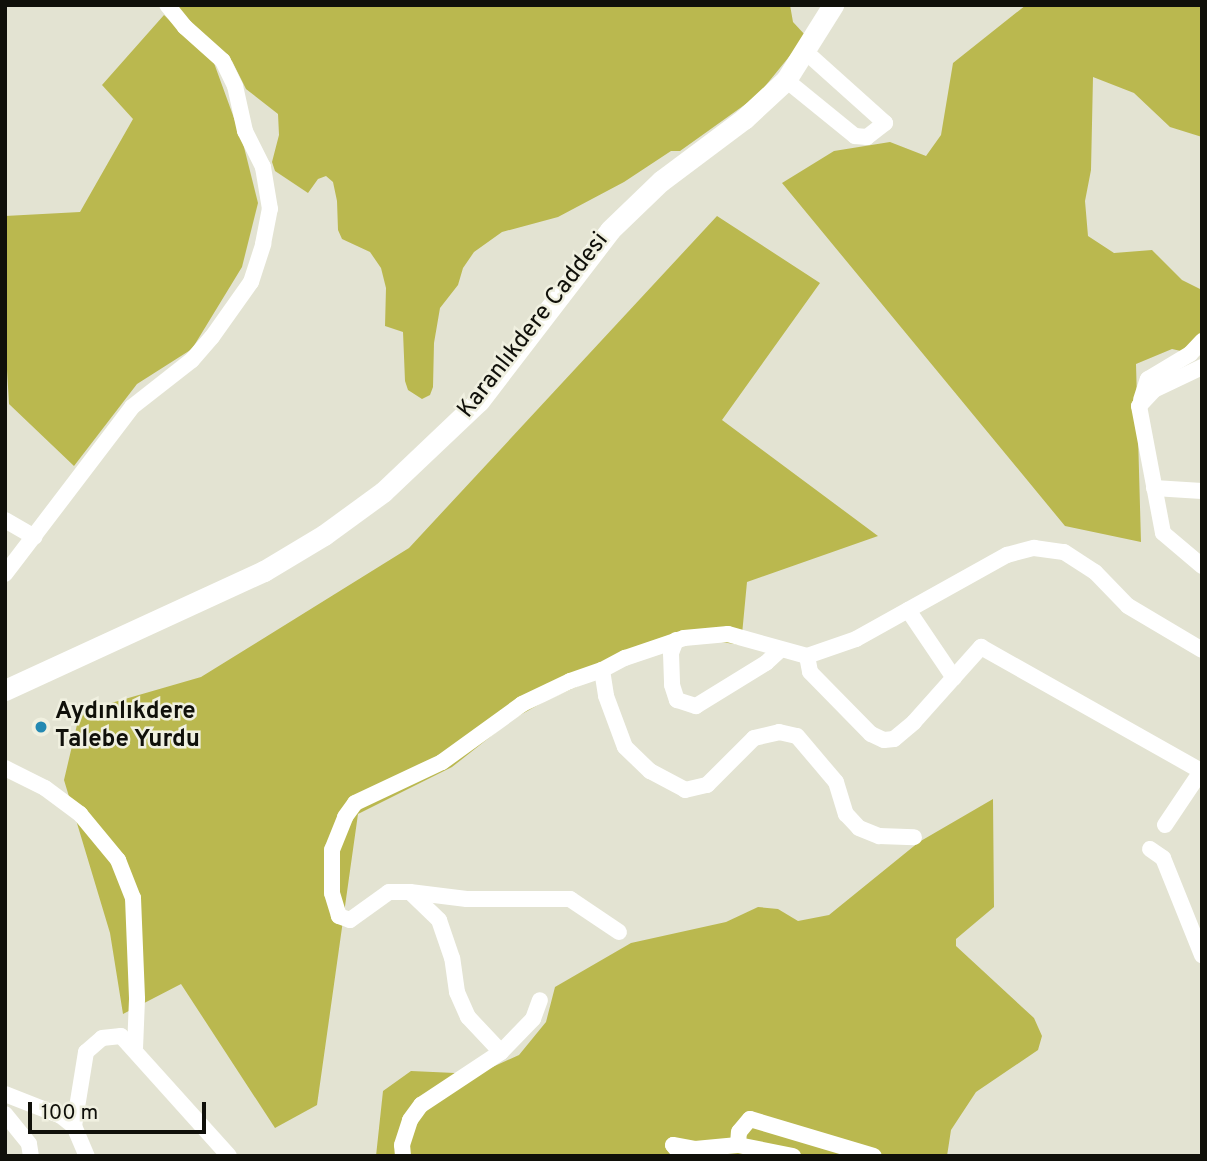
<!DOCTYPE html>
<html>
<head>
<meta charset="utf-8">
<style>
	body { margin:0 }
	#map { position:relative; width:1207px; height:1161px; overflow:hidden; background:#e3e3d2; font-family:Overpass,sans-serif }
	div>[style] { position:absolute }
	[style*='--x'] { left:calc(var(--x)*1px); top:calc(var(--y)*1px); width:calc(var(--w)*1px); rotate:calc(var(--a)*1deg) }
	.forest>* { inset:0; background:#bab84f }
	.minor>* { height:16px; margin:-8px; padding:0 8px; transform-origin:8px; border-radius:8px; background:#fff }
	.major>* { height:21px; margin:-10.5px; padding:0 10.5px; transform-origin:10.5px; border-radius:10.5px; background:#fff }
	.dots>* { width:19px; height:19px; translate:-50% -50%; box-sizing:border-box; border:4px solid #f0f0e0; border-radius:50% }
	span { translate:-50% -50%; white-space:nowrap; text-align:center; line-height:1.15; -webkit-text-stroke:5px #f0f0e0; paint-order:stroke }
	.street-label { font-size:24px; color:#10100a }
	.poi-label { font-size:24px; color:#10100a; font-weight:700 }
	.left { translate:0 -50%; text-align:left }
	.frame { position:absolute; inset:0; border:7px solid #10100a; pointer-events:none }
	.scale { position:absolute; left:28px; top:1102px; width:178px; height:32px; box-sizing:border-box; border:4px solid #10100a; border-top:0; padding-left:9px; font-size:21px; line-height:24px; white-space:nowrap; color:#10100a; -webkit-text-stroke:5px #f0f0e0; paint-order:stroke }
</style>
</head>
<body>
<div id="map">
	<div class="forest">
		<i style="clip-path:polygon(173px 5px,790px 5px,793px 22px,806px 36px,757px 96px,680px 151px,671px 151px,624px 182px,558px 217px,502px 232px,474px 252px,463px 268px,458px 285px,440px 308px,434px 343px,433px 387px,430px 395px,422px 399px,408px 390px,405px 381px,403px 332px,385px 326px,386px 288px,381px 268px,370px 252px,342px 239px,338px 230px,337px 201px,333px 182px,326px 176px,318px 179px,308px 193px,275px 171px,272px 162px,279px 135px,278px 114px,246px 89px,232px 61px,203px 37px)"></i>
		<i style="clip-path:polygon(1026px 5px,1202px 5px,1202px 137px,1170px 127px,1134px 93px,1093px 77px,1091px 170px,1085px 201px,1088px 236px,1114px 253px,1152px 250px,1182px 280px,1202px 290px,1202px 347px,1190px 353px,1172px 349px,1136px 364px,1141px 542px,1065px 526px,782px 183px,834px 151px,890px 142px,926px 156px,941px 135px,953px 63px)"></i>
		<i style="clip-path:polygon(164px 15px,214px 63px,243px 143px,258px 203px,242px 267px,192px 349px,137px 384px,74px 466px,9px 404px,5px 335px,5px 216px,80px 212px,133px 119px,102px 85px)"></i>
		<i style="clip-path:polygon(717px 216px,820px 283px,722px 420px,878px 536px,747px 582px,741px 645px,688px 637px,547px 700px,513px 719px,452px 767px,358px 814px,317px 1105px,275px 1128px,181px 984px,123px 1014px,110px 933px,64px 780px,80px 712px,201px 677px,409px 548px)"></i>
		<i style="clip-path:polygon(993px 799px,994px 907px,956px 939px,956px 946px,1034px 1018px,1042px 1036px,1038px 1050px,976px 1092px,951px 1130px,947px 1156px,376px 1156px,383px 1091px,411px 1071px,477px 1074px,519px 1055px,546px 1022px,555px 987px,631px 943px,726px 922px,758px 907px,778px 909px,798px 921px,829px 915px,919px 842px)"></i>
	</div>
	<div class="minor">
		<i style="--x:786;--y:80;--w:89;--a:39.1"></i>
		<i style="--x:855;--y:136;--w:12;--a:5"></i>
		<i style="--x:867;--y:137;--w:23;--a:-38"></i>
		<i style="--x:885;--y:123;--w:106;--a:-138.1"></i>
		<i style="--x:1202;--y:367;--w:53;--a:154.4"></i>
		<i style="--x:1154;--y:390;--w:22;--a:133"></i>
		<i style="--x:1139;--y:406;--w:129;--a:79.3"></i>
		<i style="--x:1163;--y:533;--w:51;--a:40.2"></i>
		<i style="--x:1141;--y:400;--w:22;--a:-72"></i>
		<i style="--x:1148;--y:379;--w:49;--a:-30.8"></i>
		<i style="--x:1190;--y:354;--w:18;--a:-47"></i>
		<i style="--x:1154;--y:488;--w:48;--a:3.6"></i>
		<i style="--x:5;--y:520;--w:34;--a:30"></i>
		<i style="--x:5;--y:574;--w:210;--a:-52.7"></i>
		<i style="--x:132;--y:407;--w:76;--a:-38.1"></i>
		<i style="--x:192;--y:360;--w:30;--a:-49"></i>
		<i style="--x:212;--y:337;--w:67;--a:-54.7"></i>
		<i style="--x:251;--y:282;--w:40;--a:-72"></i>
		<i style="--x:263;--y:244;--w:36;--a:-79"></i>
		<i style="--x:270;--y:209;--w:43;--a:-99.5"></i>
		<i style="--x:263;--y:167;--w:40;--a:-116.6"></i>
		<i style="--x:245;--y:131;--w:46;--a:-102.5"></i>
		<i style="--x:235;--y:86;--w:28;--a:-116"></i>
		<i style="--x:223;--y:61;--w:51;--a:-138.2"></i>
		<i style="--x:185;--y:27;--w:28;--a:-129"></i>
		<i style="--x:908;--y:610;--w:82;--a:55.9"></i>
		<i style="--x:676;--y:640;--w:14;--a:111"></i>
		<i style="--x:671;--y:653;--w:32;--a:88"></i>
		<i style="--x:672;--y:685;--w:16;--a:72"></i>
		<i style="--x:677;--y:700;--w:20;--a:18"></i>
		<i style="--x:696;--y:706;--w:82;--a:-31.6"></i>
		<i style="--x:766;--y:663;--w:19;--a:-43"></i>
		<i style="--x:807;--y:656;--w:16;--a:79"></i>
		<i style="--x:810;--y:672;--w:87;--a:45.5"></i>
		<i style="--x:871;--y:734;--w:14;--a:25"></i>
		<i style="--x:884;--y:740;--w:10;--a:-6"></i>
		<i style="--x:894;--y:739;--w:26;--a:-40"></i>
		<i style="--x:914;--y:722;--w:101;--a:-48.2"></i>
		<i style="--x:981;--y:647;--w:253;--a:29.4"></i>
		<i style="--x:602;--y:670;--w:26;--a:-28"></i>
		<i style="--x:625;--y:658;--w:62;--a:-18.7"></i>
		<i style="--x:684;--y:638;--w:44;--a:-5.2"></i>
		<i style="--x:728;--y:634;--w:82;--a:15.6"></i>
		<i style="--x:807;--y:656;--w:52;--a:-19.1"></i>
		<i style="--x:856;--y:639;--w:173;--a:-29.1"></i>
		<i style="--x:1007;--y:555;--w:28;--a:-15"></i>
		<i style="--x:1034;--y:548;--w:30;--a:8"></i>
		<i style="--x:1064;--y:552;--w:37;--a:33"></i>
		<i style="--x:1095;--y:572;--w:47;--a:45.9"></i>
		<i style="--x:1128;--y:606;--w:86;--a:30.7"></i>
		<i style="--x:5;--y:768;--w:45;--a:26.6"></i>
		<i style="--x:45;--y:788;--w:44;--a:36.6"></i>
		<i style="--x:80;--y:814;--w:60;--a:50.4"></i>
		<i style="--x:118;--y:860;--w:41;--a:68.5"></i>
		<i style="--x:133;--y:898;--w:101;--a:87.7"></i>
		<i style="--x:137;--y:999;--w:49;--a:92.3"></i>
		<i style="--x:1165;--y:825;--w:66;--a:-56.1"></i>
		<i style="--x:1150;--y:849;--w:16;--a:35"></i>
		<i style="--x:1163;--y:858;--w:105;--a:68.1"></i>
		<i style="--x:410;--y:892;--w:57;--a:7"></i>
		<i style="--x:467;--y:899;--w:103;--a:0"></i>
		<i style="--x:570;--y:899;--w:59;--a:34"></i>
		<i style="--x:501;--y:1052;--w:48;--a:-133.3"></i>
		<i style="--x:468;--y:1017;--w:27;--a:-114"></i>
		<i style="--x:457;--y:992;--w:34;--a:-98"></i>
		<i style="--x:452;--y:958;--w:40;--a:-108.9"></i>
		<i style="--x:439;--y:920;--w:40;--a:-136"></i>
		<i style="--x:410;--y:892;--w:21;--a:180"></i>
		<i style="--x:389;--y:892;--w:48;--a:144.3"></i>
		<i style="--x:350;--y:920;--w:12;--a:-160"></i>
		<i style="--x:339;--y:916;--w:24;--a:-107"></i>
		<i style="--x:332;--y:893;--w:43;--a:-90"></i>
		<i style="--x:332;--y:850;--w:35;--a:-68"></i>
		<i style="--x:345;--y:817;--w:17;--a:-54"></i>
		<i style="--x:355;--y:803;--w:96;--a:-25.2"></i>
		<i style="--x:442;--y:762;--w:99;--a:-35.9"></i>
		<i style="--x:522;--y:704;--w:53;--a:-25.6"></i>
		<i style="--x:570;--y:681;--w:34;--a:-19"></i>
		<i style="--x:602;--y:670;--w:26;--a:81"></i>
		<i style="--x:606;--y:696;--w:54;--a:69.6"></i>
		<i style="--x:625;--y:747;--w:35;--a:44"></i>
		<i style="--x:650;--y:771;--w:40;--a:28"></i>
		<i style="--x:685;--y:790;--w:23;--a:-13"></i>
		<i style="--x:707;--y:785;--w:66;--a:-45"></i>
		<i style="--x:754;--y:738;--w:26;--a:-13"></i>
		<i style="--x:779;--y:732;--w:18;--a:13"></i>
		<i style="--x:797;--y:736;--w:60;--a:49.7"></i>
		<i style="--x:836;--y:782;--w:34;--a:73"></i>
		<i style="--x:846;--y:814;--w:19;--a:47"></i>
		<i style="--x:859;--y:828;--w:22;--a:22"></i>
		<i style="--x:879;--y:836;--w:35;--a:2"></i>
		<i style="--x:5;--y:1094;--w:60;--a:21.4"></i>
		<i style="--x:61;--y:1116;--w:16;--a:38"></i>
		<i style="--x:74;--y:1126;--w:33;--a:67"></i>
		<i style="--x:5;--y:1114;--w:38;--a:51"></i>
		<i style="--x:29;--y:1144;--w:12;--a:81"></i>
		<i style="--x:74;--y:1126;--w:75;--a:-80.8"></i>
		<i style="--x:86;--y:1052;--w:21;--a:-41"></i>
		<i style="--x:102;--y:1038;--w:19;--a:-6"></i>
		<i style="--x:121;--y:1036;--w:161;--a:48"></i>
		<i style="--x:403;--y:1156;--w:11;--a:-95"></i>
		<i style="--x:402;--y:1145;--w:26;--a:-72"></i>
		<i style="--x:410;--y:1120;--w:19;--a:-54"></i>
		<i style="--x:421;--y:1105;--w:96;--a:-33.5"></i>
		<i style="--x:501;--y:1052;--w:46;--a:-45.9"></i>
		<i style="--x:533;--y:1019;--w:20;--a:-70"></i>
		<i style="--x:682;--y:1156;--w:14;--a:-129"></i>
		<i style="--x:673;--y:1145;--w:22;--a:10"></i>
		<i style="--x:695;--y:1149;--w:43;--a:-5.3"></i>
		<i style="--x:793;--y:1156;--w:56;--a:-168.7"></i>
		<i style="--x:738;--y:1145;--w:13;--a:-86"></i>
		<i style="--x:739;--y:1132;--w:17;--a:-50"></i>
		<i style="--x:750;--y:1119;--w:129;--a:16.6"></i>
	</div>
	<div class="major">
		<i style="--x:5;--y:690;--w:285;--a:-24.7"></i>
		<i style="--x:264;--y:571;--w:70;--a:-31"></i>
		<i style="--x:324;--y:535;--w:73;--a:-36.1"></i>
		<i style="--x:383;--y:492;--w:132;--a:-43.5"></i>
		<i style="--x:479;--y:401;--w:215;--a:-52.5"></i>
		<i style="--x:610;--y:230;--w:71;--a:-43.9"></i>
		<i style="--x:661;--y:181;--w:104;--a:-36.8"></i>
		<i style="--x:744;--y:119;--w:57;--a:-42.9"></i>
		<i style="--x:786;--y:80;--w:89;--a:-57.9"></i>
	</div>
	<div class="dots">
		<i style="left:41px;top:727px;background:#2489b2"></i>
	</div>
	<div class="street-label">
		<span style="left:534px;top:326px;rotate:-52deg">Karanlıkdere Caddesi</span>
	</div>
	<div class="poi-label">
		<span class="left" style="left:55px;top:727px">Aydınlıkdere<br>Talebe Yurdu</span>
	</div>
	<div class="frame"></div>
	<div class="scale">100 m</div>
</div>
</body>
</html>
